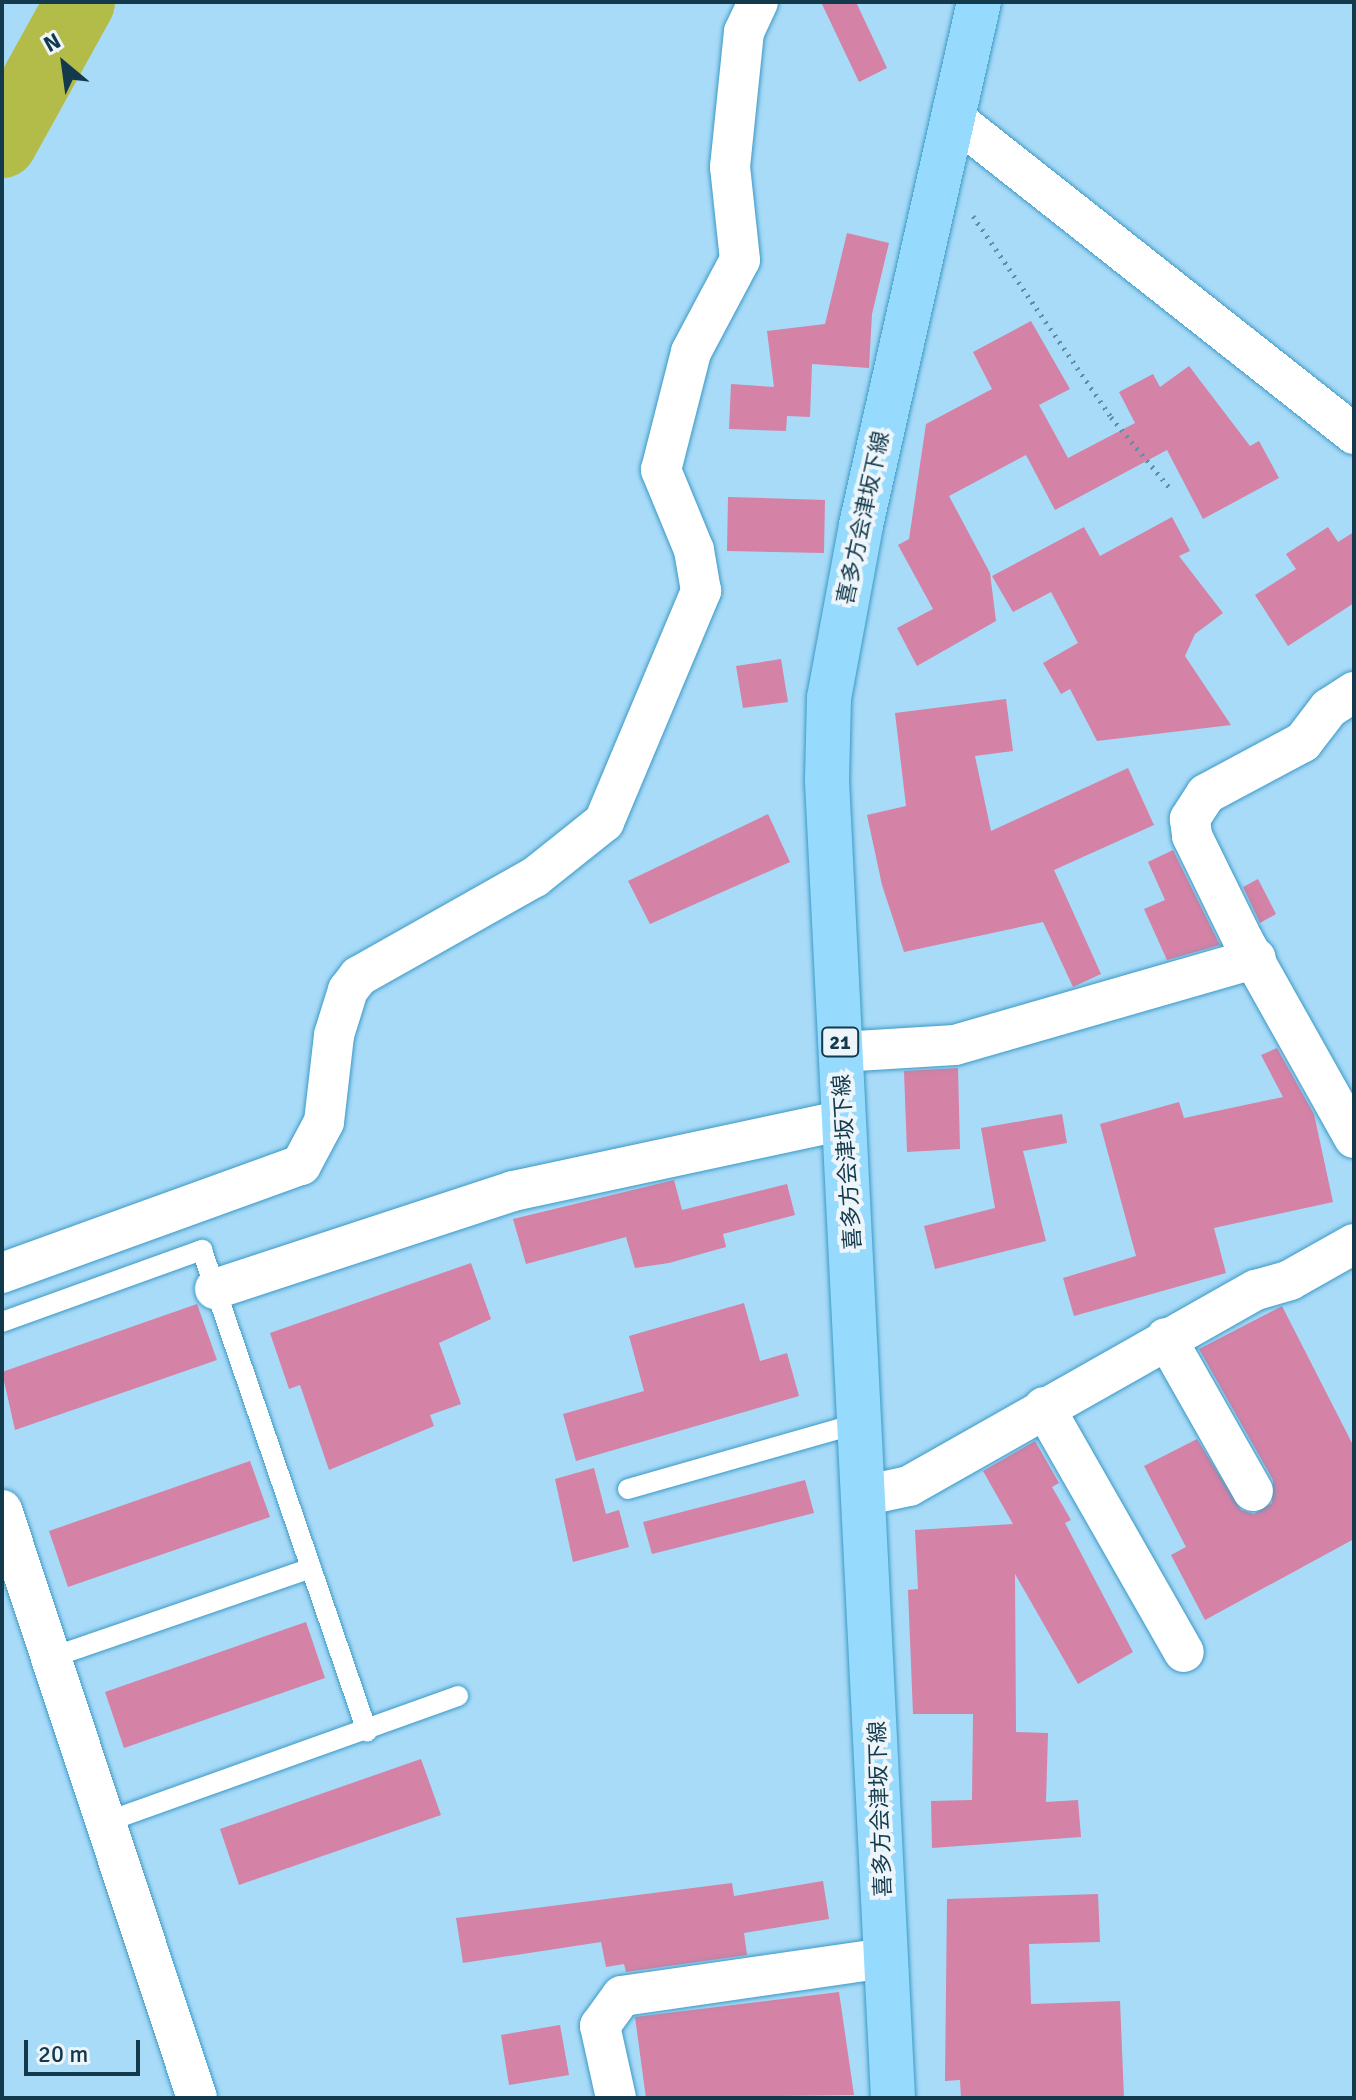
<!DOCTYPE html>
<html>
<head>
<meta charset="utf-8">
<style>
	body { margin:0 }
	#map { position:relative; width:1356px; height:2100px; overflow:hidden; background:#a8dbf8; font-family:Signika,"Noto Sans JP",sans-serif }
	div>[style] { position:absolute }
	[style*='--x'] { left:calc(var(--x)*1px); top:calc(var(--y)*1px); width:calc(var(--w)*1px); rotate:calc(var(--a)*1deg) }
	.river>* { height:70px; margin:-35px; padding:0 35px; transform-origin:35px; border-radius:35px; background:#b4bc49 }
	.building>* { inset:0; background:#d482a5 }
	.path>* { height:5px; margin-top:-2.5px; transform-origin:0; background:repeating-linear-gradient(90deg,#618ea6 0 2px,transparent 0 8px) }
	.roads { filter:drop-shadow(0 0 2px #3c99c6) drop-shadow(0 0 2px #3c99c6) }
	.service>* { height:20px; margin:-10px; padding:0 10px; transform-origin:10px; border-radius:10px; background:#fff }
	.minor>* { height:40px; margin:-20px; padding:0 20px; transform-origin:20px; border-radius:20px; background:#fff }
	.primary>* { height:44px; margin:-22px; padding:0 22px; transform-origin:22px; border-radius:22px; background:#96dbfd }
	span { translate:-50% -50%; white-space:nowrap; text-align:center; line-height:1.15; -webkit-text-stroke:8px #edf5fa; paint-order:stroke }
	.shield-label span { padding:2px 6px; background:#edf5fa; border:2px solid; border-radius:6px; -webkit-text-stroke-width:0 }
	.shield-label { font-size:20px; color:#12394c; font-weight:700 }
	.street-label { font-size:22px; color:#12394c }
	.frame { position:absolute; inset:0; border:4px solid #12394c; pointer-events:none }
	.north { position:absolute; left:24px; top:24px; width:80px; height:80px; -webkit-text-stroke:6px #edf5fa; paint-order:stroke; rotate:331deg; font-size:22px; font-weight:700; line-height:32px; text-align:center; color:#12394c }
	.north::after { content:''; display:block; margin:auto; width:28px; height:36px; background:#12394c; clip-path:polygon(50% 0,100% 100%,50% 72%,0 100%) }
	.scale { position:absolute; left:24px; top:2040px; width:116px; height:36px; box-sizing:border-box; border:4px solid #12394c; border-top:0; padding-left:10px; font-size:24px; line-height:28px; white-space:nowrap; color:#12394c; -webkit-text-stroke:6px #edf5fa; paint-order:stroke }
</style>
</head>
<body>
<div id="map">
	<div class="river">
		<i style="--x:2;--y:143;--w:161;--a:-61"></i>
	</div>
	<div class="building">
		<i style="clip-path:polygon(821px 2px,856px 2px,887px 68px,859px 82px)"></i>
		<i style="clip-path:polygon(847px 233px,889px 243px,872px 314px,869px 368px,812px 364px,810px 417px,787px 416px,786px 431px,729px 429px,731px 384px,774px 387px,767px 331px,825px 324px)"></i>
		<i style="clip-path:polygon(1031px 321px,1070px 389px,1039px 405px,1068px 458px,1135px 423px,1119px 392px,1153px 374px,1160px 387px,1189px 366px,1250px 446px,1259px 441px,1279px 478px,1203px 519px,1167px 450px,1055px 510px,1026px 455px,949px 496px,990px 573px,996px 621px,917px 666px,897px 628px,933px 609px,898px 545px,909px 539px,926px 424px,992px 389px,973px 352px)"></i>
		<i style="clip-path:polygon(728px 497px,825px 500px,824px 553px,727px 551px)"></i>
		<i style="clip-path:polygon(1172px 517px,1190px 551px,1179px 556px,1223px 613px,1195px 634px,1185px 656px,1231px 725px,1097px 741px,1070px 689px,1061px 694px,1043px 663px,1078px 643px,1051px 592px,1013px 612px,992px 576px,1084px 527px,1100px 556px)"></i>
		<i style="clip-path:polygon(1328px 527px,1338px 542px,1354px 532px,1354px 603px,1288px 646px,1255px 595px,1296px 569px,1286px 554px)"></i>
		<i style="clip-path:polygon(781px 659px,788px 702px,743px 708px,736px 666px)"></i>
		<i style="clip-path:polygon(1006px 699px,1013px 751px,975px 756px,991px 831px,1128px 768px,1154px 825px,1054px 870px,1101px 974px,1073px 987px,1043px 922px,904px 952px,882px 885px,867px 815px,906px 806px,895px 713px)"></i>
		<i style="clip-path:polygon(768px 814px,790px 862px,650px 924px,628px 881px)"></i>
		<i style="clip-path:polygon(1173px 850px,1220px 945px,1167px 960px,1144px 909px,1165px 900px,1148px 862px)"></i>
		<i style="clip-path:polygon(1258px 879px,1276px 914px,1260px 923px,1243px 887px)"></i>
		<i style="clip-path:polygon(1277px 1048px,1314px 1114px,1333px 1202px,1214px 1228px,1226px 1273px,1074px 1316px,1063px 1278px,1136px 1256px,1100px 1124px,1179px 1102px,1184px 1118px,1283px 1097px,1261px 1055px)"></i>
		<i style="clip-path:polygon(958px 1068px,960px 1149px,907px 1152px,904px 1071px)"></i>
		<i style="clip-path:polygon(1062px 1114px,1067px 1143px,1023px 1151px,1046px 1241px,935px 1269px,924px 1226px,995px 1208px,981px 1128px)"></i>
		<i style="clip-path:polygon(674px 1180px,682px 1210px,787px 1184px,795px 1215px,723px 1234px,726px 1247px,669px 1263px,635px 1268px,626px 1237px,526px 1264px,513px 1219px)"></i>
		<i style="clip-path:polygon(471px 1263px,491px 1319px,439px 1343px,461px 1404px,430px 1415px,434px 1426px,329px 1470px,300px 1385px,289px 1389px,270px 1333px)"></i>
		<i style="clip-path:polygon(744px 1303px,760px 1361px,787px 1353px,799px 1396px,576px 1461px,563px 1414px,644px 1391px,629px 1336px)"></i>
		<i style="clip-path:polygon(197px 1304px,217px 1360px,15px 1430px,2px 1372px)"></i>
		<i style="clip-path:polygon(1282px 1306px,1354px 1447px,1354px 1539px,1205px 1620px,1171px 1555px,1186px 1547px,1144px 1466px,1197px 1439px,1241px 1510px,1254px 1514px,1272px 1503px,1273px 1480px,1199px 1349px)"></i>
		<i style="clip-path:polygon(1035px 1441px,1059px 1483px,1052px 1487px,1071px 1520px,1065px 1523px,1133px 1652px,1078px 1684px,1015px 1574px,1016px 1732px,1048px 1733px,1046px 1802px,1078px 1800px,1081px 1837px,932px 1848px,931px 1801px,972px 1800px,973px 1714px,913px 1714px,908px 1590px,918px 1589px,915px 1530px,1013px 1524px,983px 1471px)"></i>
		<i style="clip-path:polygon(250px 1461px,270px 1517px,68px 1587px,49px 1531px)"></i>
		<i style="clip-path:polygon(594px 1468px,606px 1514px,619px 1510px,629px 1547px,573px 1562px,555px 1479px)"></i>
		<i style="clip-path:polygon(805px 1480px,814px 1513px,652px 1554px,643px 1522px)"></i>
		<i style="clip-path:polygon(306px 1622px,325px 1678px,124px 1748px,105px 1692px)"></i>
		<i style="clip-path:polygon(421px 1759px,441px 1815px,239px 1885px,220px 1829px)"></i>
		<i style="clip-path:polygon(823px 1881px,829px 1919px,744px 1933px,747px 1955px,626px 1972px,624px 1964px,606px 1967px,601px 1942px,463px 1963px,456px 1918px,732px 1883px,734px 1896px)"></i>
		<i style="clip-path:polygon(1098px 1894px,1100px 1942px,1029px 1944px,1031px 2004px,1120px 2001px,1124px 2098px,961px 2098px,960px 2080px,945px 2081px,947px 1899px)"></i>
		<i style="clip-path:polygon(839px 1992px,854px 2095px,646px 2098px,635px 2017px)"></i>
		<i style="clip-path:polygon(560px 2025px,569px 2075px,509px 2085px,501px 2035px)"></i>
	</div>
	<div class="path">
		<i style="--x:973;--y:216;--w:244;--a:55.5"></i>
		<i style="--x:1111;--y:417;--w:92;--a:50.3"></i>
	</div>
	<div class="roads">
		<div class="service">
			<i style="--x:2;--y:1322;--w:213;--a:-19.8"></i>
			<i style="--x:202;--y:1250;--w:509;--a:71.07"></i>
			<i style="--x:628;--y:1489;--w:244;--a:-15.9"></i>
			<i style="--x:50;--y:1658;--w:276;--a:-19"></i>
			<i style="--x:106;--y:1822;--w:374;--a:-19.7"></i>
		</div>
		<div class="minor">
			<i style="--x:956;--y:120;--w:507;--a:38.27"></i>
			<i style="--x:1354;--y:692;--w:30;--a:147"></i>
			<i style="--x:1329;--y:708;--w:43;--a:127.4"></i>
			<i style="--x:1303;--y:742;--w:110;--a:151.8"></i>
			<i style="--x:1206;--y:794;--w:30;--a:123"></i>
			<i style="--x:1190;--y:819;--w:17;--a:83"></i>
			<i style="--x:1192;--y:836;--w:116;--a:63.9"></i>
			<i style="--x:1243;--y:940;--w:227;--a:60.7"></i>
			<i style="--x:840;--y:1052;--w:115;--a:-3.5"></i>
			<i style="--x:955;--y:1045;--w:313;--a:-16.1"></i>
			<i style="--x:2;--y:1273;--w:318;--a:-19.9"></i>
			<i style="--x:301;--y:1165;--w:49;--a:-61.9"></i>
			<i style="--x:324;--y:1122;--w:88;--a:-83.4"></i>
			<i style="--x:334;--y:1035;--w:47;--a:-72.7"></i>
			<i style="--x:348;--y:990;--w:18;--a:-52"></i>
			<i style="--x:359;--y:976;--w:202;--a:-29.4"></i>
			<i style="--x:535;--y:877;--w:88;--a:-38.6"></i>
			<i style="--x:604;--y:822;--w:251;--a:-67.2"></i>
			<i style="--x:701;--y:591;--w:42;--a:-99.7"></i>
			<i style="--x:694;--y:550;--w:87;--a:-112.4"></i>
			<i style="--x:661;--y:470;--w:122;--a:-75.7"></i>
			<i style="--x:691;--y:352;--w:104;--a:-62"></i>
			<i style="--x:740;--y:260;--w:94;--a:-96.1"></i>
			<i style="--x:730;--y:167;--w:136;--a:-84.1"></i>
			<i style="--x:744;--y:32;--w:33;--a:-65"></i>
			<i style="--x:215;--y:1289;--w:314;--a:-18.2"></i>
			<i style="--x:513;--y:1191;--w:339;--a:-12.1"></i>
			<i style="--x:1166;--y:1338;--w:176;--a:60.4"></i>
			<i style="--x:1044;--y:1407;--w:282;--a:60.3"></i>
			<i style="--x:867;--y:1495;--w:43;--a:-12.1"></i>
			<i style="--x:909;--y:1486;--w:399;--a:-29.5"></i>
			<i style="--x:1256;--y:1290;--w:35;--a:-16"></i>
			<i style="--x:1290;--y:1280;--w:73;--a:-29.4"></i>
			<i style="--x:2;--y:1510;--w:619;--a:71.65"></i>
			<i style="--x:616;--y:2098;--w:74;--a:-102.5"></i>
			<i style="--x:600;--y:2026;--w:37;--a:-54"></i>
			<i style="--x:622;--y:1996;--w:267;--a:-8.2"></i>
		</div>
		<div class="primary">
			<i style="--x:893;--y:2098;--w:1320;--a:-92.87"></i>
			<i style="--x:827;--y:780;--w:82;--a:-88.6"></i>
			<i style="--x:829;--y:698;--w:176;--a:-79.5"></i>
			<i style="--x:861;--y:525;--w:536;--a:-77.29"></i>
		</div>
	</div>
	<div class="shield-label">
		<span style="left:840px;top:1042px">21</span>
	</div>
	<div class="street-label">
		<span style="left:863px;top:518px;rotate:-78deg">喜多方会津坂下線</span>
		<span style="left:847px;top:1162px;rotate:-94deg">喜多方会津坂下線</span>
		<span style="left:880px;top:1809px;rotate:-92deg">喜多方会津坂下線</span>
	</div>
	<div class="frame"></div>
	<div class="north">N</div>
	<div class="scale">20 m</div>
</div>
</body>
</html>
